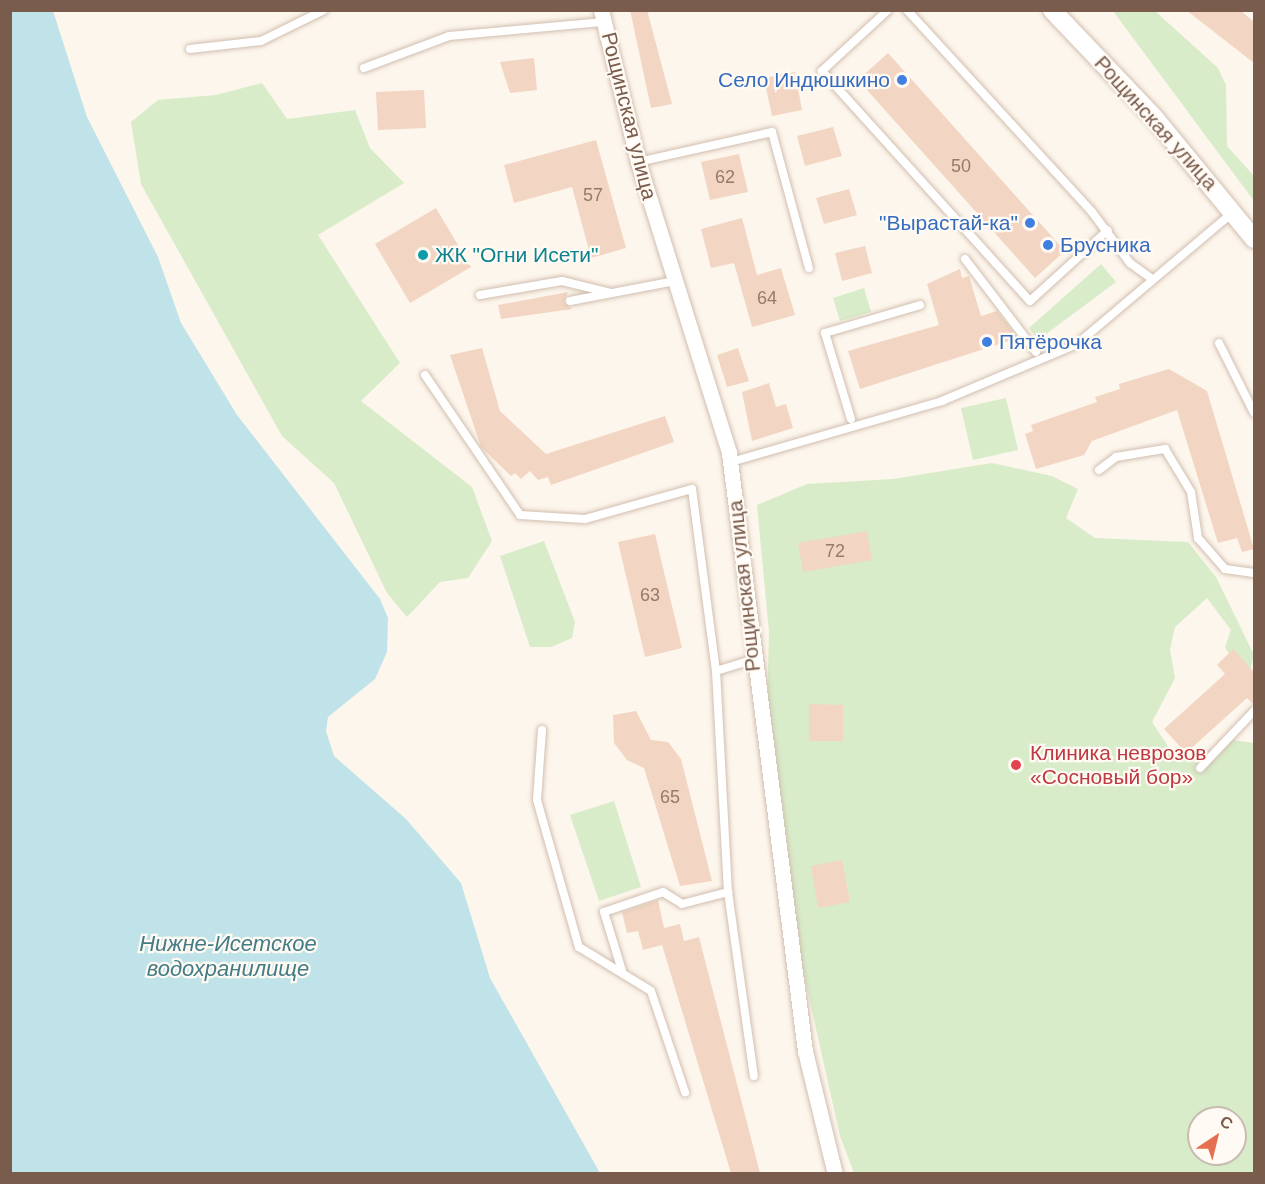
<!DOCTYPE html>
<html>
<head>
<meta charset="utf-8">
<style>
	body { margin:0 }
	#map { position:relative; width:1265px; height:1184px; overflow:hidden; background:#fdf6ec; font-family:Arial,sans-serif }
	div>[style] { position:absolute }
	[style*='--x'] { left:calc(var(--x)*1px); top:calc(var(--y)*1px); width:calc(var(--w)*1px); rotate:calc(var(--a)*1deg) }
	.green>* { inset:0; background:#d8ecc9 }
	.water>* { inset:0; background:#bfe3e8 }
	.building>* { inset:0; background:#f3d5c3 }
	.roads { filter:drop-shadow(0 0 2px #d1beb0) drop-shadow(0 0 2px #d1beb0) }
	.service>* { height:8px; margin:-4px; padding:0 4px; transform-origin:4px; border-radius:4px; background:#fff }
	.minor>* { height:15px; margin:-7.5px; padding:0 7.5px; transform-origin:7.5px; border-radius:7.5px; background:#fff }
	.tertiary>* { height:18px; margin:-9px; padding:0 9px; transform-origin:9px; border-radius:9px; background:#fff }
	.dots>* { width:16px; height:16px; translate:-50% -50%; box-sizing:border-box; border:3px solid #fffaf3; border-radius:50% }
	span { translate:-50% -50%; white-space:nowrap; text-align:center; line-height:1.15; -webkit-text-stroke:4.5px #fffaf3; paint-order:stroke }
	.number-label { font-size:18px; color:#987a6a }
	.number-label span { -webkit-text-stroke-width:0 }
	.shop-label { font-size:21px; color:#366cbe }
	.right { translate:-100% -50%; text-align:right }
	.left { translate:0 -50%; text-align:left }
	.street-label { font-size:21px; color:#7a5c4d }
	.culture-label { font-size:21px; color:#0d838f }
	.health-label { font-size:21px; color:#be3a42 }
	.water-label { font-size:22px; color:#437c86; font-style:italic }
	.frame { position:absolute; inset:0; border:12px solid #7a5c4d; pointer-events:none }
	.north { position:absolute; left:1187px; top:1106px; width:60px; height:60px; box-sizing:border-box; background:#fffaf3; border:2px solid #cabbb1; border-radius:50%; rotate:35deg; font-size:16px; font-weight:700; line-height:24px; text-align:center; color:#7a5c4d }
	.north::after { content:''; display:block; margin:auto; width:21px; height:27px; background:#e76f51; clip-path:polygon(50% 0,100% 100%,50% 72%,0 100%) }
</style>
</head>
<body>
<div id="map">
	<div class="green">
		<i style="clip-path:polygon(1113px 11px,1155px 11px,1218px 68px,1226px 85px,1227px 146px,1254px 176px,1254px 201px)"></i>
		<i style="clip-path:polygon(262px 83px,287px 119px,355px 110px,370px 148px,404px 183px,318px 235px,400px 363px,361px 401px,472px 487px,492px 541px,468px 578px,440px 582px,407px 617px,387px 593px,334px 483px,282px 436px,141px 184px,131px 122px,158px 100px,216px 95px)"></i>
		<i style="clip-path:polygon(1101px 264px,1116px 282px,1038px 340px,1029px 328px)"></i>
		<i style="clip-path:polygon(864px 288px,871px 312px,840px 321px,833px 298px)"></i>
		<i style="clip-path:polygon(1006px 398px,1018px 450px,973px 460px,961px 408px)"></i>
		<i style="clip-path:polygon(evenodd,992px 463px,1052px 476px,1078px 489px,1066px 518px,1095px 538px,1188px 542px,1216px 577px,1254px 655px,1249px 674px,1234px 663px,1225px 647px,1231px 630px,1207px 598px,1175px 627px,1170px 650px,1175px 678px,1152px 722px,1169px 748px,1189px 758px,1233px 740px,1254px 743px,1254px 1173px,854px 1173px,840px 1136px,791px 917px,766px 749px,769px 632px,757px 505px,807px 484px,893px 479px,992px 463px,1199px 1118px,1235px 1118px,1235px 1154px,1199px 1154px,1199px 1118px)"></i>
		<i style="clip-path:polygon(544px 541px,575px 622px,572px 638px,551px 647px,530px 647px,500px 556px)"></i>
		<i style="clip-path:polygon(614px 801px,641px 887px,599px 901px,570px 815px)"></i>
	</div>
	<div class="water">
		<i style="clip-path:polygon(10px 11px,53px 11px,87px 117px,158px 257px,181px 323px,237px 415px,380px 599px,388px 618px,387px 652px,375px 679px,328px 717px,326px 731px,334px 756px,406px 819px,461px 883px,490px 978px,600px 1173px,11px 1173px)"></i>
	</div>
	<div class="building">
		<i style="clip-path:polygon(630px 10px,647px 10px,672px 104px,651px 108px)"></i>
		<i style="clip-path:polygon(1186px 10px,1240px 10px,1254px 22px,1254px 63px)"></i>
		<i style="clip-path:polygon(888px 53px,1065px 251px,1035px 278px,858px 80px)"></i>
		<i style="clip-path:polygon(534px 58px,537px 90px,510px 93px,500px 62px)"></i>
		<i style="clip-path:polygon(795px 72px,802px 110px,772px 116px,764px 78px)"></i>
		<i style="clip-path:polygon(424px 90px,426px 128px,378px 130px,376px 92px)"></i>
		<i style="clip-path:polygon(833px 127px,842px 156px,805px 166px,797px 136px)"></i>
		<i style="clip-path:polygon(596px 140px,626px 248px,591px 258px,572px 187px,514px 203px,504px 165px)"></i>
		<i style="clip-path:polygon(739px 154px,748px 192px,710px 200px,701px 162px)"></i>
		<i style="clip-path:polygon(849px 189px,857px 215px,824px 224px,816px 198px)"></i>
		<i style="clip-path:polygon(436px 208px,471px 267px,410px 303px,375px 244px)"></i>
		<i style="clip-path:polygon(742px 218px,757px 275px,781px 268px,795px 315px,752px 327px,734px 263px,711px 268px,701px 229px)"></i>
		<i style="clip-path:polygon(865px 246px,872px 273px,842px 281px,835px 253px)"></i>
		<i style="clip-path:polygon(960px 269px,962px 278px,969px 276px,981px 316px,997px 311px,1018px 338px,860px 389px,848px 351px,939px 325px,927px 284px)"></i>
		<i style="clip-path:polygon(568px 292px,564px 302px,572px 309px,501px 319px,498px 305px)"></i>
		<i style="clip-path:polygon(482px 348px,500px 411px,546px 454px,665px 416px,674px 442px,551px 485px,548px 477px,538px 480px,530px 471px,521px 479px,515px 473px,511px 476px,481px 447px,450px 355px)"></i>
		<i style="clip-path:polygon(738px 348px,749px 381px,727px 387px,717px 355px)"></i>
		<i style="clip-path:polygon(1169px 369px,1207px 391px,1254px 549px,1242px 552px,1237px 538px,1218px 543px,1177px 410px,1092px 441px,1084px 455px,1036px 469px,1025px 434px,1033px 431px,1031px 425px,1097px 402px,1095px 397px,1120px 389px,1119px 384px)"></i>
		<i style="clip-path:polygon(769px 383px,776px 407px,786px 404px,793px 428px,752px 441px,742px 392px)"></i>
		<i style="clip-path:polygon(867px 531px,872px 560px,803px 572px,798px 543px)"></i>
		<i style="clip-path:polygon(655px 534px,682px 648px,645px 657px,618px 542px)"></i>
		<i style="clip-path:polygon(1233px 649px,1254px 672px,1254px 705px,1247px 698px,1186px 753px,1164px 729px,1225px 674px,1217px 665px)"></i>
		<i style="clip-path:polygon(809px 704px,843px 705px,843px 741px,809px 741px)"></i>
		<i style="clip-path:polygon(636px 711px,651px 740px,668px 742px,681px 759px,712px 881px,680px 886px,644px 768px,627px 760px,614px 743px,613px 715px)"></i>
		<i style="clip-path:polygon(842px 860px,850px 902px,818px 908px,811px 866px)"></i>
		<i style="clip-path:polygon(658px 900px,664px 928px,680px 924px,684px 941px,699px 937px,760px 1173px,731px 1173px,662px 945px,643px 950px,638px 931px,627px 933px,622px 912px)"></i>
	</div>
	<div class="roads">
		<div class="service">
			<i style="--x:888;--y:10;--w:90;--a:137.3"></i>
			<i style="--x:822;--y:71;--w:310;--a:47.9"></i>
			<i style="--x:1030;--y:301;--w:105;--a:-42.3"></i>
			<i style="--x:907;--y:10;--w:274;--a:47.5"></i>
			<i style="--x:1092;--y:212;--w:64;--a:53.3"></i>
			<i style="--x:1130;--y:263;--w:24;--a:36"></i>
			<i style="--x:190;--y:49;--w:71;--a:-6.4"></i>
			<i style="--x:261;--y:41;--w:70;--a:-26.2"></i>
			<i style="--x:364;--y:68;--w:91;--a:-20.6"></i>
			<i style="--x:449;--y:36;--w:156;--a:-5.2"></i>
			<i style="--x:638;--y:162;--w:137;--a:-12.6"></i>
			<i style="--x:772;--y:132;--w:141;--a:74.8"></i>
			<i style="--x:965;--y:259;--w:117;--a:52.6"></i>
			<i style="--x:480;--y:295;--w:83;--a:-9.7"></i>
			<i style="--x:562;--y:281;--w:50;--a:13.8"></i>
			<i style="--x:570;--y:301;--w:107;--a:-10.8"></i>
			<i style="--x:1219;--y:343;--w:78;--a:63.4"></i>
			<i style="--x:425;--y:375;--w:169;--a:55.8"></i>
			<i style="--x:520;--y:515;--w:65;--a:3.5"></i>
			<i style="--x:585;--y:519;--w:111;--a:-15.7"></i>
			<i style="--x:692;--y:489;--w:184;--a:82.5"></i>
			<i style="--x:716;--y:671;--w:221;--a:86.9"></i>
			<i style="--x:728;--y:892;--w:186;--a:82"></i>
			<i style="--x:851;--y:419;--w:90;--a:-106.8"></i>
			<i style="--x:825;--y:333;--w:99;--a:-16.4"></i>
			<i style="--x:731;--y:462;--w:220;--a:-16.1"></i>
			<i style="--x:942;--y:401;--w:147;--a:-22.9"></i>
			<i style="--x:1077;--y:344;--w:204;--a:-40.2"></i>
			<i style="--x:1099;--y:470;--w:21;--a:-37"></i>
			<i style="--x:1116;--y:457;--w:50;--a:-9.3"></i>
			<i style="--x:1165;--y:449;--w:50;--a:58.8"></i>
			<i style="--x:1191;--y:492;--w:47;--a:81.3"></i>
			<i style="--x:1198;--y:538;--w:41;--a:48.9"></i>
			<i style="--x:1225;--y:569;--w:29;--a:8"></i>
			<i style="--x:716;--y:671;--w:38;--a:-17"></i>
			<i style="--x:542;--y:730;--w:70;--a:94.1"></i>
			<i style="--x:537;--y:800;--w:153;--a:74.1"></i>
			<i style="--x:579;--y:947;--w:84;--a:31.4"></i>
			<i style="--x:651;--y:991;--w:107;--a:71.4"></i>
			<i style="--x:1200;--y:768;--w:79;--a:-46.5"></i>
			<i style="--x:623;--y:974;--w:65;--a:-107"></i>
			<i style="--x:604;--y:912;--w:62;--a:-18.7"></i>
			<i style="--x:663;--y:892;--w:22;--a:32"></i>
			<i style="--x:682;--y:904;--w:48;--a:-14.6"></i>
		</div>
		<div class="minor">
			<i style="--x:601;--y:10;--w:156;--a:76.3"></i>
			<i style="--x:638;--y:162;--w:305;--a:72.6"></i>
			<i style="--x:729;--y:453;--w:603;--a:82.76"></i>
			<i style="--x:805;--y:1051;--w:127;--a:76.3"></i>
		</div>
		<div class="tertiary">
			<i style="--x:1052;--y:10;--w:146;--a:46.4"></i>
			<i style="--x:1153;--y:116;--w:159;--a:50.6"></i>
		</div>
	</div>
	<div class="dots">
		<i style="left:902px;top:80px;background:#3f7fe0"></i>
		<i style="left:1030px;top:223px;background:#3f7fe0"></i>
		<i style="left:1048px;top:245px;background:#3f7fe0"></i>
		<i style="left:423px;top:255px;background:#0f9aa8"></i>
		<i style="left:987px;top:342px;background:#3f7fe0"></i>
		<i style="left:1016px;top:765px;background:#e0444e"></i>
	</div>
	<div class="number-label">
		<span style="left:961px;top:166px">50</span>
		<span style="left:725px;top:177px">62</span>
		<span style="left:593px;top:195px">57</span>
		<span style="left:767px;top:298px">64</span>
		<span style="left:835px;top:551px">72</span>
		<span style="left:650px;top:595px">63</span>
		<span style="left:670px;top:797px">65</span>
	</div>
	<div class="shop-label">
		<span class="right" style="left:890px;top:80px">Село Индюшкино</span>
		<span class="right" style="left:1018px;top:223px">"Вырастай-ка"</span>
		<span class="left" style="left:1060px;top:245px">Брусника</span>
		<span class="left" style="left:999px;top:342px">Пятёрочка</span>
	</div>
	<div class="street-label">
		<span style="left:629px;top:116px;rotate:76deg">Рощинская улица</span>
		<span style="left:1156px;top:123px;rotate:48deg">Рощинская улица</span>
		<span style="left:744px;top:586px;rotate:-96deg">Рощинская улица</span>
	</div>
	<div class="culture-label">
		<span class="left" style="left:435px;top:255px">ЖК "Огни Исети"</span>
	</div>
	<div class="health-label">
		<span class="left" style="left:1030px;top:765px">Клиника неврозов<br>«Сосновый бор»</span>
	</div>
	<div class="water-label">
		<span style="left:228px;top:956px">Нижне-Исетское<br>водохранилище</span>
	</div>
	<div class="frame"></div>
	<div class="north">С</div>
</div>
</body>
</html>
